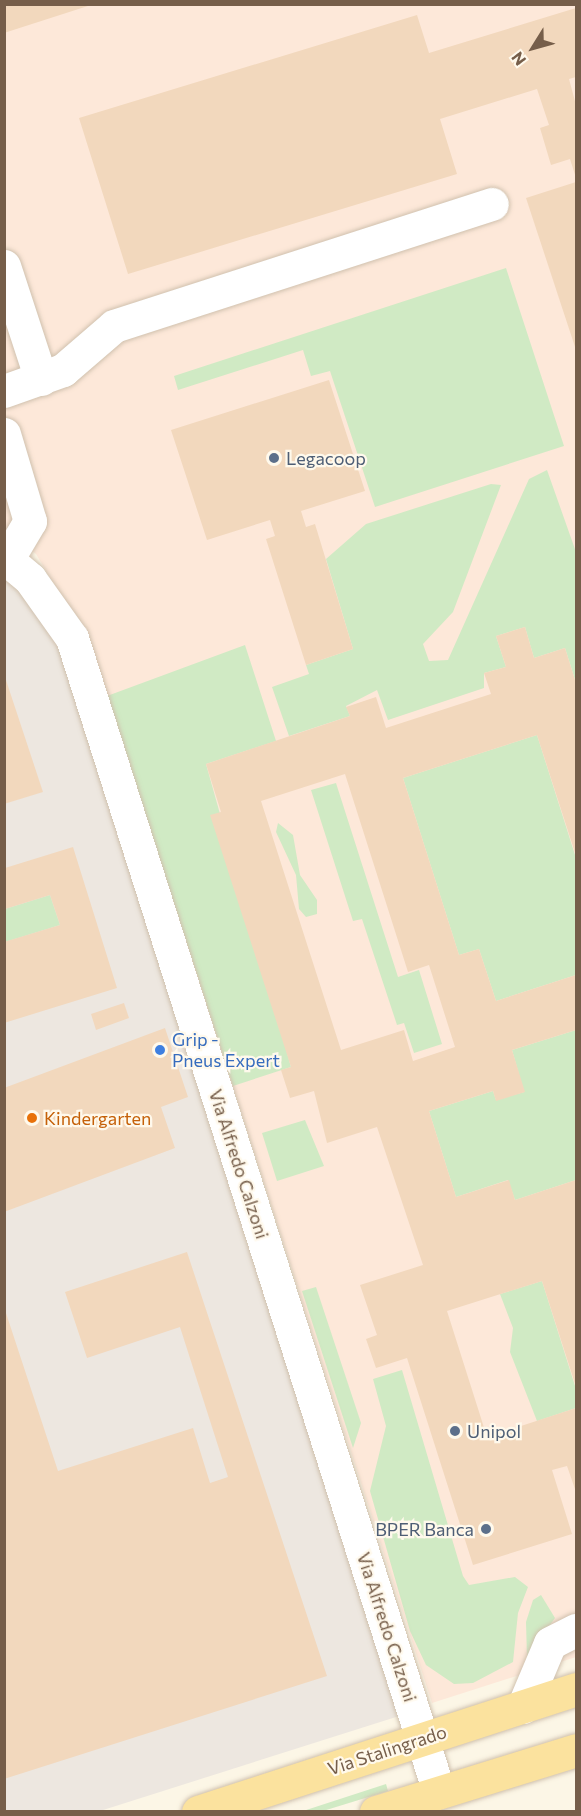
<!DOCTYPE html>
<html>
<head>
<meta charset="utf-8">
<style>
	body { margin:0 }
	#map { position:relative; width:581px; height:1816px; overflow:hidden; background:#fcf6e6; font-family:Commissioner,sans-serif }
	div>[style] { position:absolute }
	[style*='--x'] { left:calc(var(--x)*1px); top:calc(var(--y)*1px); width:calc(var(--w)*1px); rotate:calc(var(--a)*1deg) }
	.commercial>* { inset:0; background:#fde8d9 }
	.industrial>* { inset:0; background:#ede7e0 }
	.green>* { inset:0; background:#d0eac4 }
	.building>* { inset:0; background:#f2d8bd }
	.roads { filter:drop-shadow(0 0 2px #d0c1ae) drop-shadow(0 0 2px #d0c1ae) }
	.minor>* { height:33px; margin:-16.5px; padding:0 16.5px; transform-origin:16.5px; border-radius:16.5px; background:#fff }
	.major>* { height:33px; margin:-16.5px; padding:0 16.5px; transform-origin:16.5px; border-radius:16.5px; background:#fbe29e }
	.dots>* { width:16px; height:16px; translate:-50% -50%; box-sizing:border-box; border:3px solid #fff9ec; border-radius:50% }
	span { translate:-50% -50%; white-space:nowrap; text-align:center; line-height:1.15; -webkit-text-stroke:4.5px #fff9ec; paint-order:stroke }
	.service-label { font-size:18px; color:#4e5e75 }
	.left { translate:0 -50%; text-align:left }
	.right { translate:-100% -50%; text-align:right }
	.shop-label { font-size:18px; color:#366cbe }
	.food-label { font-size:18px; color:#c56008 }
	.street-label { font-size:18px; color:#765e4a }
	.frame { position:absolute; inset:0; border:6px solid #765e4a; pointer-events:none }
	.north { position:absolute; left:503px; top:18px; width:60px; height:60px; -webkit-text-stroke:4px #fff9ec; paint-order:stroke; rotate:233deg; font-size:16px; font-weight:700; line-height:24px; text-align:center; color:#765e4a }
	.north::after { content:''; display:block; margin:auto; width:21px; height:27px; background:#765e4a; clip-path:polygon(50% 0,100% 100%,50% 72%,0 100%) }
</style>
</head>
<body>
<div id="map">
	<div class="commercial">
		<i style="clip-path:polygon(5px 5px,576px 5px,576px 1657px,432px 1703px,107px 696px,68px 608px,36px 554px,5px 530px)"></i>
	</div>
	<div class="industrial">
		<i style="clip-path:polygon(5px 575px,56px 629px,415px 1711px,100px 1811px,5px 1812px)"></i>
	</div>
	<div class="green">
		<i style="clip-path:polygon(506px 268px,564px 446px,375px 507px,330px 371px,311px 376px,303px 350px,178px 390px,174px 376px)"></i>
		<i style="clip-path:polygon(547px 470px,576px 552px,576px 683px,565px 648px,534px 658px,525px 627px,496px 636px,506px 667px,484px 673px,484px 688px,388px 720px,377px 690px,346px 706px,350px 716px,289px 736px,272px 687px,309px 674px,306px 665px,353px 649px,326px 559px,366px 524px,491px 484px,501px 485px,453px 612px,423px 644px,429px 661px,448px 660px,529px 479px)"></i>
		<i style="clip-path:polygon(245px 645px,276px 741px,206px 764px,291px 1067px,233px 1086px,107px 696px)"></i>
		<i style="clip-path:polygon(537px 735px,576px 858px,576px 975px,496px 1001px,479px 949px,459px 955px,403px 778px)"></i>
		<i style="clip-path:polygon(336px 783px,398px 977px,419px 970px,442px 1044px,414px 1053px,404px 1023px,397px 1025px,362px 919px,353px 921px,311px 790px)"></i>
		<i style="clip-path:polygon(278px 823px,293px 835px,300px 875px,317px 900px,317px 914px,306px 917px,299px 909px,296px 875px,276px 832px)"></i>
		<i style="clip-path:polygon(50px 895px,60px 925px,5px 942px,5px 909px)"></i>
		<i style="clip-path:polygon(576px 1030px,576px 1180px,515px 1200px,508px 1180px,456px 1197px,429px 1111px,493px 1091px,496px 1100px,524px 1092px,512px 1050px)"></i>
		<i style="clip-path:polygon(305px 1120px,324px 1166px,277px 1181px,262px 1133px)"></i>
		<i style="clip-path:polygon(542px 1281px,576px 1389px,576px 1408px,537px 1421px,510px 1352px,513px 1328px,500px 1294px)"></i>
		<i style="clip-path:polygon(316px 1287px,361px 1423px,353px 1448px,302px 1291px)"></i>
		<i style="clip-path:polygon(402px 1370px,463px 1576px,469px 1585px,515px 1577px,528px 1587px,518px 1613px,513px 1662px,473px 1683px,454px 1684px,426px 1665px,410px 1631px,370px 1491px,386px 1426px,373px 1379px)"></i>
		<i style="clip-path:polygon(541px 1595px,555px 1618px,527px 1657px,526px 1622px,533px 1600px)"></i>
		<i style="clip-path:polygon(386px 1784px,388px 1791px,323px 1811px,300px 1812px)"></i>
	</div>
	<div class="building">
		<i style="clip-path:polygon(4px 5px,91px 5px,4px 33px)"></i>
		<i style="clip-path:polygon(576px 8px,576px 77px,569px 79px,576px 105px,576px 178px,570px 159px,551px 165px,540px 128px,549px 125px,537px 89px,440px 119px,457px 174px,128px 274px,79px 118px,417px 15px,429px 53px)"></i>
		<i style="clip-path:polygon(576px 182px,576px 350px,526px 198px)"></i>
		<i style="clip-path:polygon(329px 380px,365px 491px,301px 511px,306px 527px,315px 524px,353px 649px,306px 665px,266px 539px,275px 536px,270px 520px,207px 540px,171px 430px)"></i>
		<i style="clip-path:polygon(evenodd,525px 627px,534px 658px,565px 648px,576px 683px,576px 856px,537px 735px,403px 778px,459px 955px,479px 949px,496px 1001px,576px 975px,576px 1030px,512px 1050px,525px 1092px,496px 1101px,493px 1091px,429px 1111px,456px 1197px,509px 1180px,515px 1200px,576px 1180px,576px 1387px,542px 1281px,447px 1311px,487px 1437px,576px 1408px,576px 1492px,567px 1466px,552px 1470px,572px 1534px,473px 1565px,407px 1358px,376px 1368px,366px 1339px,377px 1335px,360px 1285px,423px 1265px,377px 1127px,327px 1143px,314px 1091px,290px 1098px,281px 1070px,291px 1067px,210px 815px,221px 812px,206px 764px,350px 716px,346px 707px,376px 697px,386px 728px,491px 694px,484px 673px,506px 667px,496px 636px,525px 627px,345px 774px,408px 972px,429px 965px,455px 1047px,413px 1061px,404px 1030px,341px 1050px,261px 801px,345px 774px)"></i>
		<i style="clip-path:polygon(4px 674px,43px 792px,4px 804px)"></i>
		<i style="clip-path:polygon(73px 847px,117px 988px,4px 1023px,4px 942px,60px 925px,50px 895px,5px 909px,5px 868px)"></i>
		<i style="clip-path:polygon(124px 1003px,129px 1018px,96px 1030px,91px 1014px)"></i>
		<i style="clip-path:polygon(165px 1028px,188px 1097px,161px 1107px,175px 1148px,4px 1212px,4px 1088px)"></i>
		<i style="clip-path:polygon(187px 1252px,327px 1676px,4px 1779px,4px 1307px,58px 1471px,193px 1428px,210px 1483px,228px 1477px,180px 1327px,87px 1358px,65px 1292px)"></i>
	</div>
	<div class="roads">
		<div class="minor">
			<i style="--x:4;--y:266;--w:119;--a:71.9"></i>
			<i style="--x:4;--y:391;--w:63;--a:-19.6"></i>
			<i style="--x:63;--y:370;--w:67;--a:-40.8"></i>
			<i style="--x:114;--y:326;--w:397;--a:-17.9"></i>
			<i style="--x:4;--y:434;--w:91;--a:73.4"></i>
			<i style="--x:30;--y:521;--w:43;--a:120.7"></i>
			<i style="--x:4;--y:557;--w:34;--a:40"></i>
			<i style="--x:30;--y:579;--w:72;--a:54.6"></i>
			<i style="--x:72;--y:638;--w:1211;--a:72.36"></i>
			<i style="--x:523;--y:1707;--w:69;--a:-67.1"></i>
			<i style="--x:550;--y:1643;--w:29;--a:-27"></i>
		</div>
		<div class="major">
			<i style="--x:198;--y:1812;--w:398;--a:-18"></i>
			<i style="--x:376;--y:1812;--w:209;--a:-17.2"></i>
		</div>
	</div>
	<div class="dots">
		<i style="left:274px;top:458px;background:#5c6f8a"></i>
		<i style="left:160px;top:1050px;background:#3f7fe0"></i>
		<i style="left:32px;top:1118px;background:#e8710a"></i>
		<i style="left:455px;top:1431px;background:#5c6f8a"></i>
		<i style="left:486px;top:1529px;background:#5c6f8a"></i>
	</div>
	<div class="service-label">
		<span class="left" style="left:286px;top:458px">Legacoop</span>
		<span class="left" style="left:467px;top:1431px">Unipol</span>
		<span class="right" style="left:474px;top:1529px">BPER Banca</span>
	</div>
	<div class="shop-label">
		<span class="left" style="left:172px;top:1050px">Grip -<br>Pneus Expert</span>
	</div>
	<div class="food-label">
		<span class="left" style="left:44px;top:1118px">Kindergarten</span>
	</div>
	<div class="street-label">
		<span style="left:239px;top:1164px;rotate:72deg">Via Alfredo Calzoni</span>
		<span style="left:387px;top:1627px;rotate:72deg">Via Alfredo Calzoni</span>
		<span style="left:387px;top:1750px;rotate:-18deg">Via Stalingrado</span>
	</div>
	<div class="frame"></div>
	<div class="north">N</div>
</div>
</body>
</html>
